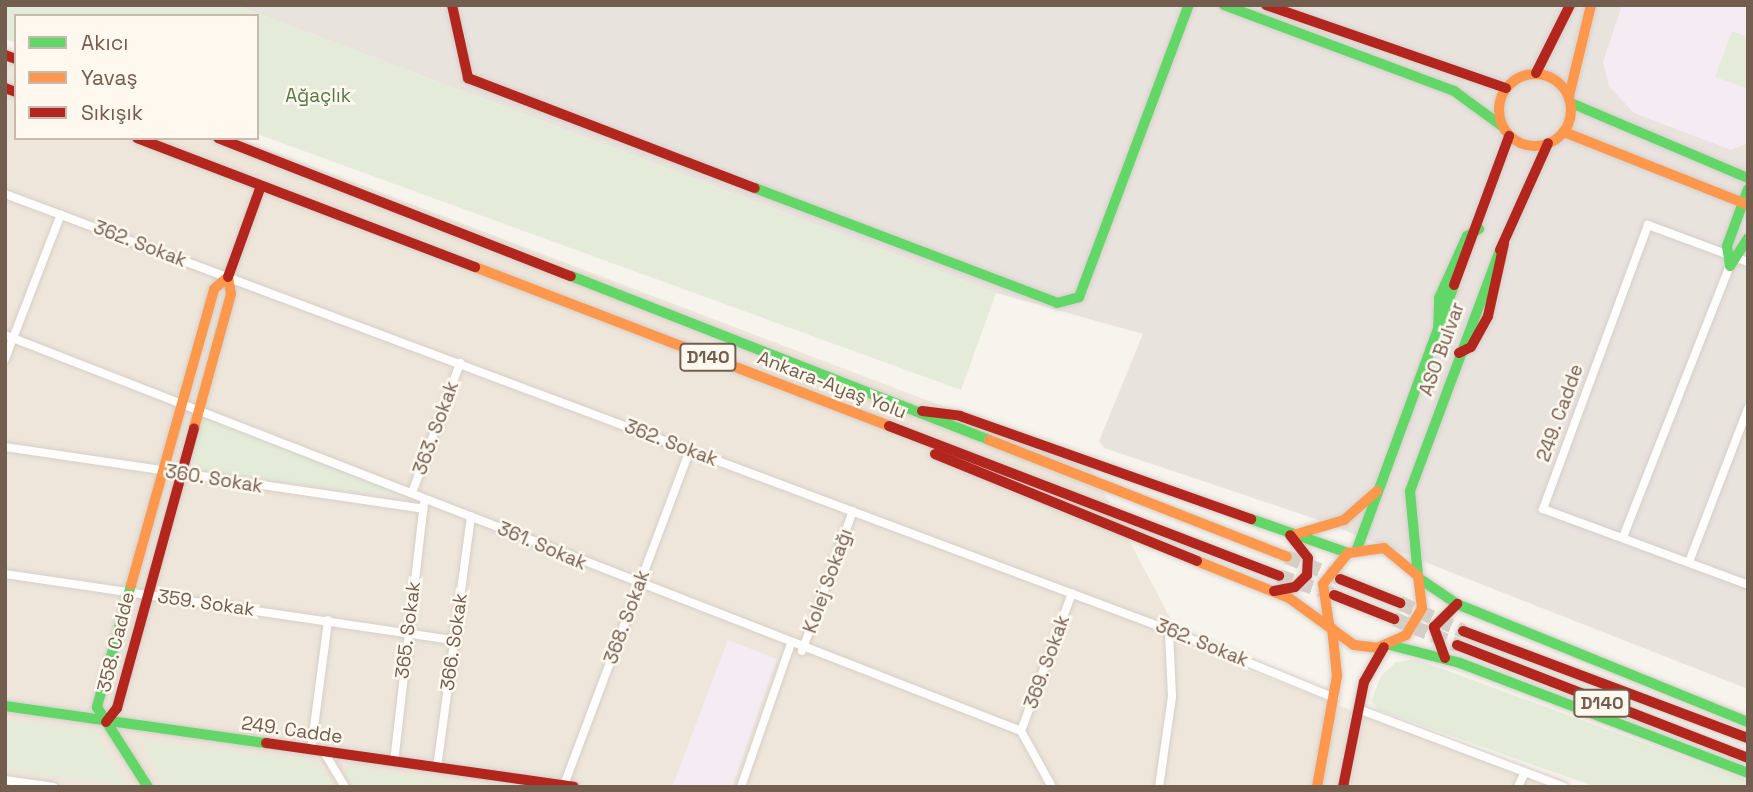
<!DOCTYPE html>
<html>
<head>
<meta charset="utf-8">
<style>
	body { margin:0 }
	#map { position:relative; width:1753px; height:792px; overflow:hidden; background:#f7f3ed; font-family:"Space Grotesk",sans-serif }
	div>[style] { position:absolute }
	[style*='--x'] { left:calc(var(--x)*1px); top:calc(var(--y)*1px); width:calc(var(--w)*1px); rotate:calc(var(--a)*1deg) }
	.residential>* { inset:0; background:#efe6db }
	.industrial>* { inset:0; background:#e9e3de }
	.education>* { inset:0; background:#f4ecf2 }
	.green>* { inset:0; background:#e4ecd9 }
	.highway-tunnel>* { height:14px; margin-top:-7px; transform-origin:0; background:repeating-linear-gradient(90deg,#d6cec6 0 14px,transparent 0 21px) }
	.roads { filter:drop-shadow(0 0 2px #d4cfc8) drop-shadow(0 0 2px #d4cfc8) }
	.street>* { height:8px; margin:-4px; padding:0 4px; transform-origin:4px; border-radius:4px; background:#fefdfc }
	.fast>* { height:10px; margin:-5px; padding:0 5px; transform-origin:5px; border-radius:5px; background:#63d668 }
	.slow>* { height:10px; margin:-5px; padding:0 5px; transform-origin:5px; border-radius:5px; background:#ff974d }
	.slow>.ring { margin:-5px; padding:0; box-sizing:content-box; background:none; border:10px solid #ff974d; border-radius:50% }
	.jam>* { height:10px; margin:-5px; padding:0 5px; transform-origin:5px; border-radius:5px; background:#b3261e }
	span { translate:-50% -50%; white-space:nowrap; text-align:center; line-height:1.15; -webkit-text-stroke:5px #fef8ef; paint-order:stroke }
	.shield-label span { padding:2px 5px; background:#fef8ef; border:2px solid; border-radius:5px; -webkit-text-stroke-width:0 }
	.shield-label { font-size:18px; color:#735d4f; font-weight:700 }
	.park-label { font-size:19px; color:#547848 }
	.street-label { font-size:19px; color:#735d4f }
	.frame { position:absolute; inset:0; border:7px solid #735d4f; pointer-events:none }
	.legend { position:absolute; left:14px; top:14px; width:245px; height:126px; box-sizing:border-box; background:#fef8ef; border:2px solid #c6baaf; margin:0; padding:9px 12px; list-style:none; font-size:21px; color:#735d4f }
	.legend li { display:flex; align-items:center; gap:14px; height:35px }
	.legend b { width:35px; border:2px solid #c6baaf }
</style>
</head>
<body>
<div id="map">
	<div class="residential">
		<i style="clip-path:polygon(5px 49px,16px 53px,16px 138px,237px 138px,1087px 461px,1185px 646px,1551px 787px,5px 787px)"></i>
	</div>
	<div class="industrial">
		<i style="clip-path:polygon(235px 5px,1748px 5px,1748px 689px,1313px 518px,1104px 448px,1099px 441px,1143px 334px,996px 293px)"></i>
	</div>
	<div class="education">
		<i style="clip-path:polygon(1622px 5px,1748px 5px,1748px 143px,1731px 150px,1634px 113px,1609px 86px,1603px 62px)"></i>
		<i style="clip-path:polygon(728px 640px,777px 659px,732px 787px,672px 787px)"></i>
	</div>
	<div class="green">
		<i style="clip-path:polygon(5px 5px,235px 5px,996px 293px,961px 390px,257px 134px,257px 16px,16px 16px,16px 43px,5px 39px)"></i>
		<i style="clip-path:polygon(1732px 31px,1748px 37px,1748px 89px,1715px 77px)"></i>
		<i style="clip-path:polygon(198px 416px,398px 491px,401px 496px,185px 469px)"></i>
		<i style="clip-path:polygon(1415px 659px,1748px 781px,1748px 787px,1596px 787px,1378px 710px,1371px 701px,1381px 676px,1396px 662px)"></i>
		<i style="clip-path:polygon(5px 719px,96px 732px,127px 785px,5px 769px)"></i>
		<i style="clip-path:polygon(143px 741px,316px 761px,334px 787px,164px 787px)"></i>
		<i style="clip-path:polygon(348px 767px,490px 787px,354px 787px,345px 774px)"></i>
	</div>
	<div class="highway-tunnel">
		<i style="--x:1287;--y:557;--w:56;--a:22"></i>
		<i style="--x:1279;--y:576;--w:58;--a:19.1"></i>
		<i style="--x:1400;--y:603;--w:69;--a:24"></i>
		<i style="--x:1394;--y:619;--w:68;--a:22.4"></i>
	</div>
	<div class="roads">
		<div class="street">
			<i style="--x:5;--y:194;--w:1243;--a:20.53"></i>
			<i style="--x:1169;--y:630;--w:179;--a:22.3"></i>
			<i style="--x:1748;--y:262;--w:107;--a:-159.7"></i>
			<i style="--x:1648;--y:225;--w:303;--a:110.3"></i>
			<i style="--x:1543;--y:509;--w:219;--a:20.3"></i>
			<i style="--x:5;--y:335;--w:1090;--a:21.29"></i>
			<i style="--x:1021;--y:731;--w:64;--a:61"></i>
			<i style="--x:5;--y:359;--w:155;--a:-68.9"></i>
			<i style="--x:5;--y:447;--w:423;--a:8.4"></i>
			<i style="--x:412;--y:493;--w:139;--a:-69.7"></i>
			<i style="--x:1623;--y:537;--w:291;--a:-68.5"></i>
			<i style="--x:1689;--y:562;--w:165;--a:-69"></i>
			<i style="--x:5;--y:574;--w:454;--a:8.4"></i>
			<i style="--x:802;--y:651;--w:149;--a:-70"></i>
			<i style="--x:1358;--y:709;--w:220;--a:20.7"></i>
			<i style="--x:1021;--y:731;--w:147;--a:-69.7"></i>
			<i style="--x:311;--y:750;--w:131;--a:-82.5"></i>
			<i style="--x:324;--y:752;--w:41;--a:59"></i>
			<i style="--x:394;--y:762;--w:260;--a:-83.4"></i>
			<i style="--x:437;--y:768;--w:254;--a:-82.3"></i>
			<i style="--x:5;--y:780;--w:49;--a:8.1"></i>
			<i style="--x:564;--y:785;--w:358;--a:-69.4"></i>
			<i style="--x:741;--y:787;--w:149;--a:-70.8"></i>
			<i style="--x:1159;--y:787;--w:91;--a:-81.8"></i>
			<i style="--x:1172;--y:697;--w:67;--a:-92.6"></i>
			<i style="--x:1518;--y:787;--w:14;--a:-65"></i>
		</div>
		<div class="fast">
			<i style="--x:1224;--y:5;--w:246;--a:20.5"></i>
			<i style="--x:1454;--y:91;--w:59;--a:36.1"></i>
			<i style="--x:1571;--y:103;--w:192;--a:23"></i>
			<i style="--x:755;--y:188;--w:323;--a:20.8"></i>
			<i style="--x:1057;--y:303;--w:23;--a:-15"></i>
			<i style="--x:1079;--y:297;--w:312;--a:-69.4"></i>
			<i style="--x:1748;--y:189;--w:61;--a:110.2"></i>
			<i style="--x:1727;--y:246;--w:20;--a:81"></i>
			<i style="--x:1730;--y:266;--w:33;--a:-57"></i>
			<i style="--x:571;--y:276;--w:449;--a:21.4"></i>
			<i style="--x:1438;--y:333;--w:35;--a:-88"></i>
			<i style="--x:1439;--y:298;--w:68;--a:-65.7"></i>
			<i style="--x:1467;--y:236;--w:14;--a:-30"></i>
			<i style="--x:1251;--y:519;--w:103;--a:19.3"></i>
			<i style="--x:1357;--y:549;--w:281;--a:-69.8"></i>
			<i style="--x:1418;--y:576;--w:85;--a:-95.4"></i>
			<i style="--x:1410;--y:491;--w:257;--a:-69.5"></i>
			<i style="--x:1420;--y:579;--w:45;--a:34"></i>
			<i style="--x:1457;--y:604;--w:314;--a:22.1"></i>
			<i style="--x:131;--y:585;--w:127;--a:105.6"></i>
			<i style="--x:97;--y:707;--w:95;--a:57.5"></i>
			<i style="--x:1390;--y:645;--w:72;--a:14.4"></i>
			<i style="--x:1460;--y:663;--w:308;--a:20.9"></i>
			<i style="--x:5;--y:706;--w:264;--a:8.1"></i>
		</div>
		<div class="slow">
			<i class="ring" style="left:1499px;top:74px;width:62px;height:62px"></i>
			<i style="--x:1569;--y:96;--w:94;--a:-76.4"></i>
			<i style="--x:1564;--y:132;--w:198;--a:21.6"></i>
			<i style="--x:475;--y:267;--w:443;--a:21"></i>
			<i style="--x:989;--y:440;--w:320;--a:21.4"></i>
			<i style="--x:1297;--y:534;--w:49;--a:-16.6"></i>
			<i style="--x:1344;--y:520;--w:44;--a:-41.3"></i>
			<i style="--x:1197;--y:561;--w:99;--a:21.9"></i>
			<i style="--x:1289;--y:598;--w:80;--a:35.9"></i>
			<i style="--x:1354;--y:645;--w:23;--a:7"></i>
			<i style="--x:1377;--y:648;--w:32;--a:-24"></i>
			<i style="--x:1406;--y:635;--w:31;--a:-59"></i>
			<i style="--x:1422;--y:608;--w:32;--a:-97"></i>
			<i style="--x:1418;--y:576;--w:44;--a:-140.5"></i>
			<i style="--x:1384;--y:548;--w:36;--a:172"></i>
			<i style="--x:1348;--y:553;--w:40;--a:129"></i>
			<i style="--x:1323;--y:584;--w:40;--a:81.5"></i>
			<i style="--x:131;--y:585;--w:307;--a:-74.3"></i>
			<i style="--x:214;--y:289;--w:18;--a:-41"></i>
			<i style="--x:228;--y:277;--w:17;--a:80"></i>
			<i style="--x:231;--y:294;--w:139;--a:105.4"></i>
			<i style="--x:1317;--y:787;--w:113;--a:-79.8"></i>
			<i style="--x:1337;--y:676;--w:48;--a:-95.9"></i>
		</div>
		<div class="jam">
			<i style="--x:452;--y:5;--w:75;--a:77.6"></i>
			<i style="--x:468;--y:78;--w:307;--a:21"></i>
			<i style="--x:1266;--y:5;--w:254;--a:19.1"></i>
			<i style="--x:5;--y:55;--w:12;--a:20"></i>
			<i style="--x:1536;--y:73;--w:76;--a:-63.4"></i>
			<i style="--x:5;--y:88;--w:12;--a:20"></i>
			<i style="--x:137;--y:138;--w:362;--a:20.9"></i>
			<i style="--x:218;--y:138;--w:379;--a:21.4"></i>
			<i style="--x:1500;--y:250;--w:117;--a:-65.8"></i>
			<i style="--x:228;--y:277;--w:97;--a:-70.1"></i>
			<i style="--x:1454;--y:285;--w:159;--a:-69.7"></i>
			<i style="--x:1459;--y:353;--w:13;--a:-27"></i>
			<i style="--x:1471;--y:347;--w:35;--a:-61"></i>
			<i style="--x:1488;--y:316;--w:74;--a:-77.5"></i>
			<i style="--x:922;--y:411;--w:38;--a:7"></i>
			<i style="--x:960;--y:416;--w:309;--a:19.5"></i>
			<i style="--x:889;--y:426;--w:418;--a:21"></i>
			<i style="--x:935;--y:454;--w:283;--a:22.2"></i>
			<i style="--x:1340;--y:579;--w:65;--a:21.8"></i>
			<i style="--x:1274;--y:591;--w:21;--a:-11"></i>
			<i style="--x:1295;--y:587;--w:17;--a:-45"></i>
			<i style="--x:1307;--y:575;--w:17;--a:-87"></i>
			<i style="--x:1308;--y:558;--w:29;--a:-128"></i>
			<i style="--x:1334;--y:595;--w:65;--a:21.8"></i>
			<i style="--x:1463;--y:631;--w:304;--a:20.6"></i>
			<i style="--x:1457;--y:645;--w:312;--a:21.2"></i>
			<i style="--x:1445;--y:658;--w:33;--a:-110"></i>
			<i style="--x:1434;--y:627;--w:33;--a:-45"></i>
			<i style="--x:106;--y:722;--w:18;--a:-52"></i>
			<i style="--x:117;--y:708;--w:290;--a:-74.6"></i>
			<i style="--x:266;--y:743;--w:311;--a:8.1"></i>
			<i style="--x:1343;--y:787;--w:107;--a:-78.7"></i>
			<i style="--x:1364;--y:682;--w:40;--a:-60.3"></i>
		</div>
	</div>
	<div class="shield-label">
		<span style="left:708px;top:357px">D140</span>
		<span style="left:1602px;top:703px">D140</span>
	</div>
	<div class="park-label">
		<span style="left:318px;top:96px">Ağaçlık</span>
	</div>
	<div class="street-label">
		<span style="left:140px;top:244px;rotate:21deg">362. Sokak</span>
		<span style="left:1442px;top:349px;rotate:-70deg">ASO Bulvar</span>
		<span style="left:832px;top:385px;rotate:21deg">Ankara-Ayaş Yolu</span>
		<span style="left:1560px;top:413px;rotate:-70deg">249. Cadde</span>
		<span style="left:436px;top:428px;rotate:-70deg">363. Sokak</span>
		<span style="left:671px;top:443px;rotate:21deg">362. Sokak</span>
		<span style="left:214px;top:479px;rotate:9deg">360. Sokak</span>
		<span style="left:542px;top:546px;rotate:23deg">361. Sokak</span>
		<span style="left:828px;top:581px;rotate:-70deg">Kolej Sokağı</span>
		<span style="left:206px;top:603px;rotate:8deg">359. Sokak</span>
		<span style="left:627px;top:617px;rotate:-70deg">368. Sokak</span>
		<span style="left:408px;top:630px;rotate:-83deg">365. Sokak</span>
		<span style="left:116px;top:642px;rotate:-76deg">358. Cadde</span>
		<span style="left:454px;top:642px;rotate:-82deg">366. Sokak</span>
		<span style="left:1202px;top:643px;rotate:22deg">362. Sokak</span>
		<span style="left:1047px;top:662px;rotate:-70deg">369. Sokak</span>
		<span style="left:292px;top:730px;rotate:8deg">249. Cadde</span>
	</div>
	<div class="frame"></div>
	<ul class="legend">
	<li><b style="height:9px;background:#63d668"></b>Akıcı</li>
	<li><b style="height:9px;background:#ff974d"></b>Yavaş</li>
	<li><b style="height:9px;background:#b3261e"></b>Sıkışık</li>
	</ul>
</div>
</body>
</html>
